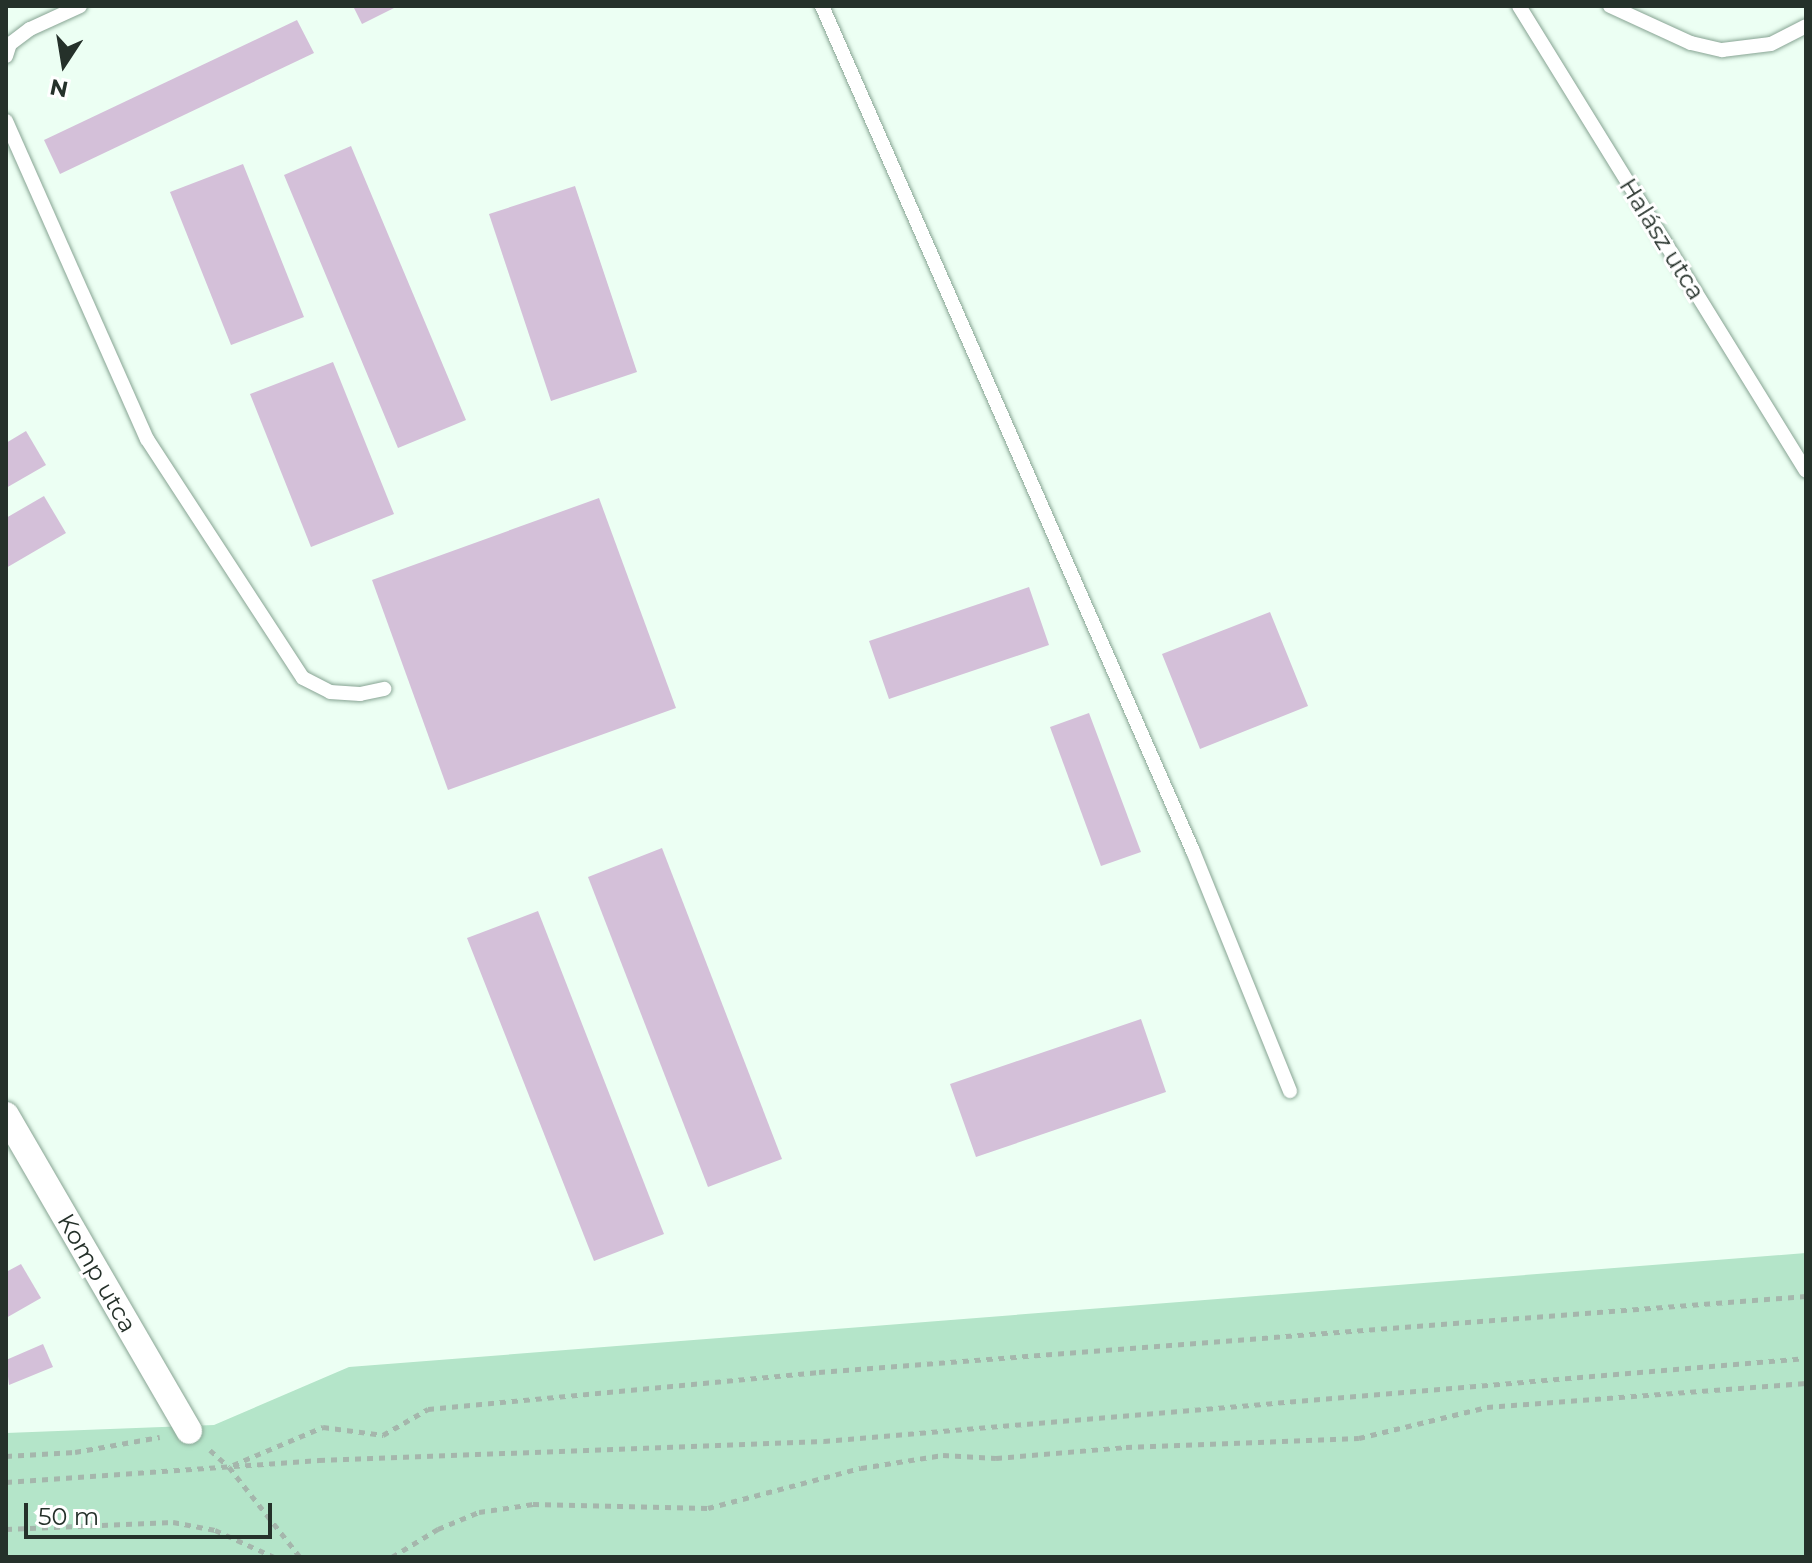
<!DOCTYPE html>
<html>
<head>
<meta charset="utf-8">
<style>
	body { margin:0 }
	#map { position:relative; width:1812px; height:1563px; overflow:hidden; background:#ecfff3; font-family:Montserrat,sans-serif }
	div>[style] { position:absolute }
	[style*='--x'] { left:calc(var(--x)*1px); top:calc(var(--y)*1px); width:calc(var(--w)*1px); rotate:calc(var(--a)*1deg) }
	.green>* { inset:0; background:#b4e5c9 }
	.building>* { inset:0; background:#d4c0d9 }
	.path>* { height:5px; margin-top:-2.5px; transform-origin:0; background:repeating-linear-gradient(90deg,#a5b6ac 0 6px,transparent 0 12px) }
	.roads { filter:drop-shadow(0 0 2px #87a493) drop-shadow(0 0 2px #87a493) }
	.service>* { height:14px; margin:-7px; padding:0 7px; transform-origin:7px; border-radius:7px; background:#fff }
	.minor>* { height:26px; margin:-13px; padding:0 13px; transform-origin:13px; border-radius:13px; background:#fff }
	span { translate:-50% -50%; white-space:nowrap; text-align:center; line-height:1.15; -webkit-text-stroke:6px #fff; paint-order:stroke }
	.street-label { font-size:24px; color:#25312a }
	.frame { position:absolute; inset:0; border:8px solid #25312a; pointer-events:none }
	.north { position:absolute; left:24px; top:24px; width:80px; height:80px; -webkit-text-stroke:6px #fff; paint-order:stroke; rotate:192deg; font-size:22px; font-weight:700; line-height:32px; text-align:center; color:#25312a }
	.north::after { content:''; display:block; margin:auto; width:28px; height:36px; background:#25312a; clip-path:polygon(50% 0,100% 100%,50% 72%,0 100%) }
	.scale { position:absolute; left:24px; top:1503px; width:248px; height:36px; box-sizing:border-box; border:4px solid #25312a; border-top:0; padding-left:10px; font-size:24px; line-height:28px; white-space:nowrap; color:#25312a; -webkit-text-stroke:6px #fff; paint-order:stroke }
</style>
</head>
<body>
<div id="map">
	<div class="green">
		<i style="clip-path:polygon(1806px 1253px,1806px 1557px,6px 1557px,6px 1433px,214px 1425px,349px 1367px)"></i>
	</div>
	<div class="building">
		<i style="clip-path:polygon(353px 6px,398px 6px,362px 24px)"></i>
		<i style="clip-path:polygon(297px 20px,314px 53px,60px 174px,44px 140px)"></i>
		<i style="clip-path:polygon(351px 146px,466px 420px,398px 448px,284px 175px)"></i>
		<i style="clip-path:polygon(243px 164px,304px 317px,231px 345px,170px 192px)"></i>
		<i style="clip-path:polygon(575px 186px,637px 372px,551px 401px,489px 214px)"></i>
		<i style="clip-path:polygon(333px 362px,394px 514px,311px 547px,250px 394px)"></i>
		<i style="clip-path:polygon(26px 431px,46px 465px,6px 488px,6px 443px)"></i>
		<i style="clip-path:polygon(44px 496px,66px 533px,6px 568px,6px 518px)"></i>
		<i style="clip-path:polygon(599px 498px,676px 708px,448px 790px,372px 580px)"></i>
		<i style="clip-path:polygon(1029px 587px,1049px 645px,889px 699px,869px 641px)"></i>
		<i style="clip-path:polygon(1270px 612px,1308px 706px,1200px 749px,1162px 654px)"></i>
		<i style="clip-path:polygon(1089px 713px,1141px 852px,1101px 866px,1050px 727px)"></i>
		<i style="clip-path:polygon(662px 848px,782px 1159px,708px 1187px,588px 877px)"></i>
		<i style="clip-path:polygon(538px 911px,664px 1234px,594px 1261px,467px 938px)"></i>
		<i style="clip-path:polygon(1141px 1019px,1166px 1092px,976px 1157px,950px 1084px)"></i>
		<i style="clip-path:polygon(21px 1264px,41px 1298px,6px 1318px,6px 1272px)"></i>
		<i style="clip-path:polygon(43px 1344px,53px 1367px,9px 1385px,6px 1360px)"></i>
	</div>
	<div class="path">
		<i style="--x:210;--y:1450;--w:25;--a:42"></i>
		<i style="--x:229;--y:1467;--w:115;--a:51.7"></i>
		<i style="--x:6;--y:1456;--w:69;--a:-3.3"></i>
		<i style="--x:75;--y:1452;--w:86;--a:-10"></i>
		<i style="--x:233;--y:1465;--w:98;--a:-22.9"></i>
		<i style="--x:323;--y:1427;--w:61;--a:7.6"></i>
		<i style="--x:383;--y:1435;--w:52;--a:-30"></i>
		<i style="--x:428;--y:1409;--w:393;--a:-5.4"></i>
		<i style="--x:819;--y:1372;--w:990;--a:-4.4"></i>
		<i style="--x:6;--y:1482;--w:314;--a:-4"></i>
		<i style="--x:319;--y:1460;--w:505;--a:-2.15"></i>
		<i style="--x:824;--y:1441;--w:986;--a:-4.83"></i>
		<i style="--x:6;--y:1529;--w:167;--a:-2.4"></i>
		<i style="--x:173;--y:1522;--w:43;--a:10.8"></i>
		<i style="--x:215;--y:1530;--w:65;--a:24.6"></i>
		<i style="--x:392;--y:1557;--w:54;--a:-31.3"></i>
		<i style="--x:438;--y:1529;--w:44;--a:-22.5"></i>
		<i style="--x:479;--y:1512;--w:55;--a:-8.4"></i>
		<i style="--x:533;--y:1504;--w:175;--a:1.3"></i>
		<i style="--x:708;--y:1508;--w:158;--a:-14.7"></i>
		<i style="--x:861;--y:1468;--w:83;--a:-9"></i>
		<i style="--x:943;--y:1455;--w:53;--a:3.2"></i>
		<i style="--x:996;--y:1458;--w:130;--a:-4.8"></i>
		<i style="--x:1126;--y:1447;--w:233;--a:-2.2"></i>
		<i style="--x:1359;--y:1438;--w:132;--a:-13.6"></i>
		<i style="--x:1487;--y:1407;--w:320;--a:-4.3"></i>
	</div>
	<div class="roads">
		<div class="service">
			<i style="--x:822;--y:6;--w:923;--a:66.3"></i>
			<i style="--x:1193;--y:851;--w:259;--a:68"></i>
			<i style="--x:1519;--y:6;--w:546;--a:58.32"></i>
			<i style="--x:1610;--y:6;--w:89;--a:24.6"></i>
			<i style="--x:1691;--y:43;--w:32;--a:13"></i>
			<i style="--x:1722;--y:50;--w:49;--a:-7"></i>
			<i style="--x:1771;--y:44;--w:39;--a:-27"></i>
			<i style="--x:6;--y:56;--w:13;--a:-72"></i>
			<i style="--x:10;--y:44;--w:25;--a:-37"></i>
			<i style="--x:30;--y:29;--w:55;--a:-24.7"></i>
			<i style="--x:6;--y:121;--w:348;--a:66.1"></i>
			<i style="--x:147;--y:439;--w:285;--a:56.9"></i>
			<i style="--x:303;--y:678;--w:30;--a:27"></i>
			<i style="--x:330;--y:692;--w:30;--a:4"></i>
			<i style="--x:360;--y:694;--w:25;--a:-12"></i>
		</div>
		<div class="minor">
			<i style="--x:6;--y:1115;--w:365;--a:59.9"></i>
		</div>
	</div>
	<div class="street-label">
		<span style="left:1662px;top:239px;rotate:58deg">Halász utca</span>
		<span style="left:97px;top:1273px;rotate:60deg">Komp utca</span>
	</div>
	<div class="frame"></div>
	<div class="north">N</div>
	<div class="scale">50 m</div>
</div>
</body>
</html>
